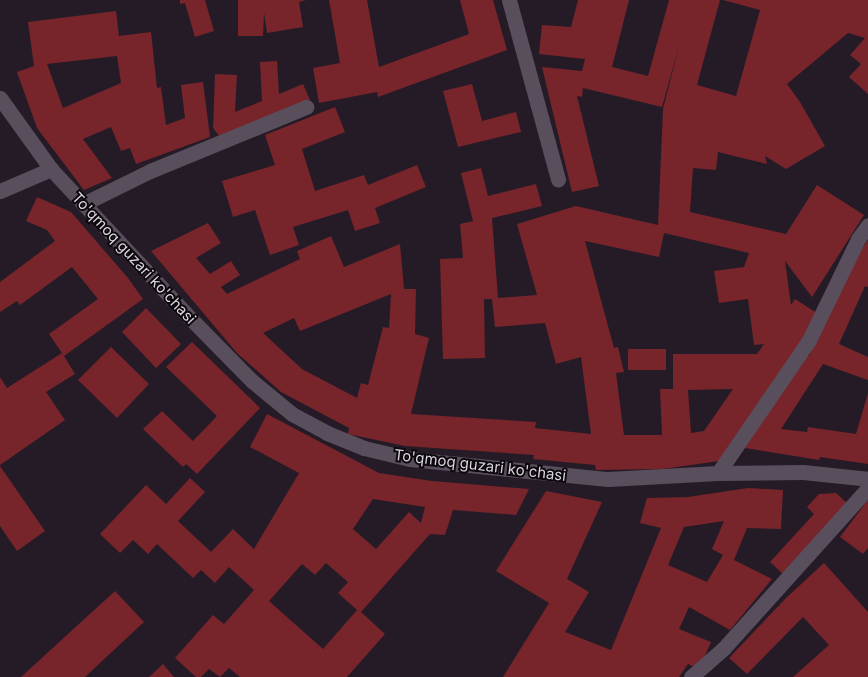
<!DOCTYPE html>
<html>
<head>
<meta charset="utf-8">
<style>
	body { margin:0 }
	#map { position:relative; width:868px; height:677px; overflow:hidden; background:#251b27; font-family:Inter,sans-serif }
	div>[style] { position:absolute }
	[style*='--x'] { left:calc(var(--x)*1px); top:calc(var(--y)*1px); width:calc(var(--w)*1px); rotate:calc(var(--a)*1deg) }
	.building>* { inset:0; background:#77242b }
	.minor>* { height:15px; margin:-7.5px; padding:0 7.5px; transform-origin:7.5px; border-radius:7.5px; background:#594e5c }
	span { translate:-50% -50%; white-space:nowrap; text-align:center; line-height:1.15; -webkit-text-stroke:4px #0c080d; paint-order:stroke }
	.street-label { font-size:15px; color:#dad4dc }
</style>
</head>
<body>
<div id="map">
	<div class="building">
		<i style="clip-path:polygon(180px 0,205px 0,214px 31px,195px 37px,185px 3px,180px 4px)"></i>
		<i style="clip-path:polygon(238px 0,306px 0,299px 2px,303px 27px,267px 33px,264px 13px,263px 36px,238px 36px)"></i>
		<i style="clip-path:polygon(329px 0,367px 0,379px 67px,469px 34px,460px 0,493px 0,507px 50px,378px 97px,377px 92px,319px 103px,313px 68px,340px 63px)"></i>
		<i style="clip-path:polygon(evenodd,578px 0,629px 0,612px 67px,648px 76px,669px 0,720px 0,697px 85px,736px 96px,760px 10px,723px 0,868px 0,868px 94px,849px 77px,861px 64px,850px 55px,865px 38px,848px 33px,787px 84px,800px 102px,825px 146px,786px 169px,765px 156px,767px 164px,718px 152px,716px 170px,693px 168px,690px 212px,786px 234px,817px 185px,864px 215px,812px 297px,785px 261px,791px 305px,795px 299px,820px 315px,719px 461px,663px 469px,596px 470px,595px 465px,533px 459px,534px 455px,405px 446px,348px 434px,349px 428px,281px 392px,237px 353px,151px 251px,208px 223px,221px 243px,196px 258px,210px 274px,231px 261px,240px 275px,221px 287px,227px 294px,300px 259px,297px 251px,331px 236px,344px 267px,400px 244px,404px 289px,416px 289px,415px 334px,429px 338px,411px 414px,536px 422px,535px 428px,591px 434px,581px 357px,556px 364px,545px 323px,495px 327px,492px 299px,484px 299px,485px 358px,443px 359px,440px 259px,463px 258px,460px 224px,473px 221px,461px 173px,481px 168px,488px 196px,536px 184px,542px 206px,492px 218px,498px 298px,537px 295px,517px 224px,576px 206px,658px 225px,663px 109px,679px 46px,662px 107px,583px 88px,582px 97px,577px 96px,599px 186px,572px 192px,542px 67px,582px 71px,585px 59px,539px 54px,542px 25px,571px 27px,578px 0,664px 233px,749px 253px,744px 267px,714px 271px,719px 303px,748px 299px,754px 345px,764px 344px,757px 354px,673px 354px,673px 389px,660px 389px,662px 435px,624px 435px,616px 373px,624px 372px,618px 347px,614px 348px,585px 241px,659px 257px,664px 233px,578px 0,391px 294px,389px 328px,383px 327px,368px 385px,361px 383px,357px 398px,302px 369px,263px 333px,294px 318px,300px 331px,391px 294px,578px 0,733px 389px,704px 431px,691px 433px,688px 390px,733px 389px)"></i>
		<i style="clip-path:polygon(evenodd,116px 11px,119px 36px,151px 32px,157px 88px,161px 87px,166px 125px,185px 118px,181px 85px,203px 82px,210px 137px,136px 164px,130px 148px,121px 151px,111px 127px,83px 139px,112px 178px,84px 190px,37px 128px,17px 72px,37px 65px,34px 66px,28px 22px,116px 11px,117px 56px,121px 83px,63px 108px,47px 64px,117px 56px)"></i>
		<i style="clip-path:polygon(277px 61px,279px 94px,303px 84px,310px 100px,220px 137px,213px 128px,215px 74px,237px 75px,235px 112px,262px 101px,260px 62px)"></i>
		<i style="clip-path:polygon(472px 84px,482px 121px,516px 112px,521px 132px,458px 147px,443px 91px)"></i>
		<i style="clip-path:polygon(335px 107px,345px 132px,302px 149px,315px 191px,364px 175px,368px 185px,417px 165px,426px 187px,375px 208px,380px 223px,355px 231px,348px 210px,293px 227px,299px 245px,270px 255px,255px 210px,233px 217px,222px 181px,275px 165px,265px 135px)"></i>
		<i style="clip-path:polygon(37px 197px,71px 212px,128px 278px,143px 299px,64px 356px,75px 374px,46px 392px,65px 420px,0 465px,0 377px,7px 388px,62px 353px,49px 334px,98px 299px,72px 267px,20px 305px,17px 301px,0 312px,0 282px,55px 241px,47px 230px,26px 221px)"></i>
		<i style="clip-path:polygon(868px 240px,868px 287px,865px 286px,839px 344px,868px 357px,868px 380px,823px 364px,781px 429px,807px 432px,808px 427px,856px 434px,868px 393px,868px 464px,820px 457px,819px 460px,745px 448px,805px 355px,809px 356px,854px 260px)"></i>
		<i style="clip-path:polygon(146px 308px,181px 344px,156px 368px,122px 332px)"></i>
		<i style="clip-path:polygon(192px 342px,260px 408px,197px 474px,186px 464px,183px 467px,143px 429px,162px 411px,193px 441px,217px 416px,166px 367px)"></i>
		<i style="clip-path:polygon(111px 347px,149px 384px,117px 418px,78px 380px)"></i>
		<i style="clip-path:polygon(628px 349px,666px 349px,666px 370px,628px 370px)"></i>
		<i style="clip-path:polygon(evenodd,267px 414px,379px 473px,432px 481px,529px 489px,516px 515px,453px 510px,445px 535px,430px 534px,361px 612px,385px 634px,347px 677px,240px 677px,229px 668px,220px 677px,209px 669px,201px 677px,196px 677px,175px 658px,213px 615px,224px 624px,254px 590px,229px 567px,215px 583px,201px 570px,193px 578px,157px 544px,148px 554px,133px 540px,120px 553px,100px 534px,146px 485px,166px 504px,190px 478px,205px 492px,178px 521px,211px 552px,233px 529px,254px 549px,299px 473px,250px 447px,267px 414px,373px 499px,425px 507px,421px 523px,409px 512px,376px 549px,353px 529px,373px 499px,267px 414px,326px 563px,348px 582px,338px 593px,357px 610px,323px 649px,269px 601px,302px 564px,315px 575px,326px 563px)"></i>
		<i style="clip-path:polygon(0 466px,45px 531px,17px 551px,0 526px)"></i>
		<i style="clip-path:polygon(evenodd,748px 488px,783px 490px,781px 529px,747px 528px,734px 560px,772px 579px,730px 630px,689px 607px,679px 629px,711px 642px,699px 669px,688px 664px,679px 677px,503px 677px,549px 603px,496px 571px,546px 491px,602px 502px,567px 579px,589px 592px,565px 632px,611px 650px,661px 528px,640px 523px,647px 498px,688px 497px,748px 488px,724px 521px,712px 549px,723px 555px,707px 582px,668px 565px,684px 527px,724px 521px)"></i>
		<i style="clip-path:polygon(836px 493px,849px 505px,784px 575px,770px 562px,814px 514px,807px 507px,819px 494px)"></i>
		<i style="clip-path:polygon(868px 500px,868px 548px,863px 554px,840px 537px)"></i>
		<i style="clip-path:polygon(824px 563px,868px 612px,868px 677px,793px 677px,829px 645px,803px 617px,747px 674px,729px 658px,786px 598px)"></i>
		<i style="clip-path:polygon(115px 591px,144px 622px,85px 677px,21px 677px)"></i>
		<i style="clip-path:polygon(163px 664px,174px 677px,149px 677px)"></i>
	</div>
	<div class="minor">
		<i style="--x:509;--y:0;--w:186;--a:74.7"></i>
		<i style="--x:0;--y:98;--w:87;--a:54.3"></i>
		<i style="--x:51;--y:169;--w:207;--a:47"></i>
		<i style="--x:192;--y:320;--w:86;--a:45.5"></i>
		<i style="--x:252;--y:381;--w:52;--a:39.5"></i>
		<i style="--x:292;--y:414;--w:40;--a:28"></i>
		<i style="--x:327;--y:433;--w:40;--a:22"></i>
		<i style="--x:364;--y:448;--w:47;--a:13.4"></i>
		<i style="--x:410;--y:459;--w:199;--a:5.8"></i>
		<i style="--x:608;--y:479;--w:110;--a:-3.1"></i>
		<i style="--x:718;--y:473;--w:85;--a:-0.7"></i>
		<i style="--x:803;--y:472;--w:65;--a:6.1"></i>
		<i style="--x:0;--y:191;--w:56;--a:-23.3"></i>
		<i style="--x:83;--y:204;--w:75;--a:-26.2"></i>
		<i style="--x:150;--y:171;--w:169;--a:-22.3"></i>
		<i style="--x:718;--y:473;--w:161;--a:-55.6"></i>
		<i style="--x:809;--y:340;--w:112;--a:-64.1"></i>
		<i style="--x:858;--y:239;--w:17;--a:-54"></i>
		<i style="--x:691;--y:677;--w:43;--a:-41.2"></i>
		<i style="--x:723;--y:649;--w:217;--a:-48"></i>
	</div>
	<div class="street-label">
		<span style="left:134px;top:258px;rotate:47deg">To'qmoq guzari ko'chasi</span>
		<span style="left:480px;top:465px;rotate:7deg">To'qmoq guzari ko'chasi</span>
	</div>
</div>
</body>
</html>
